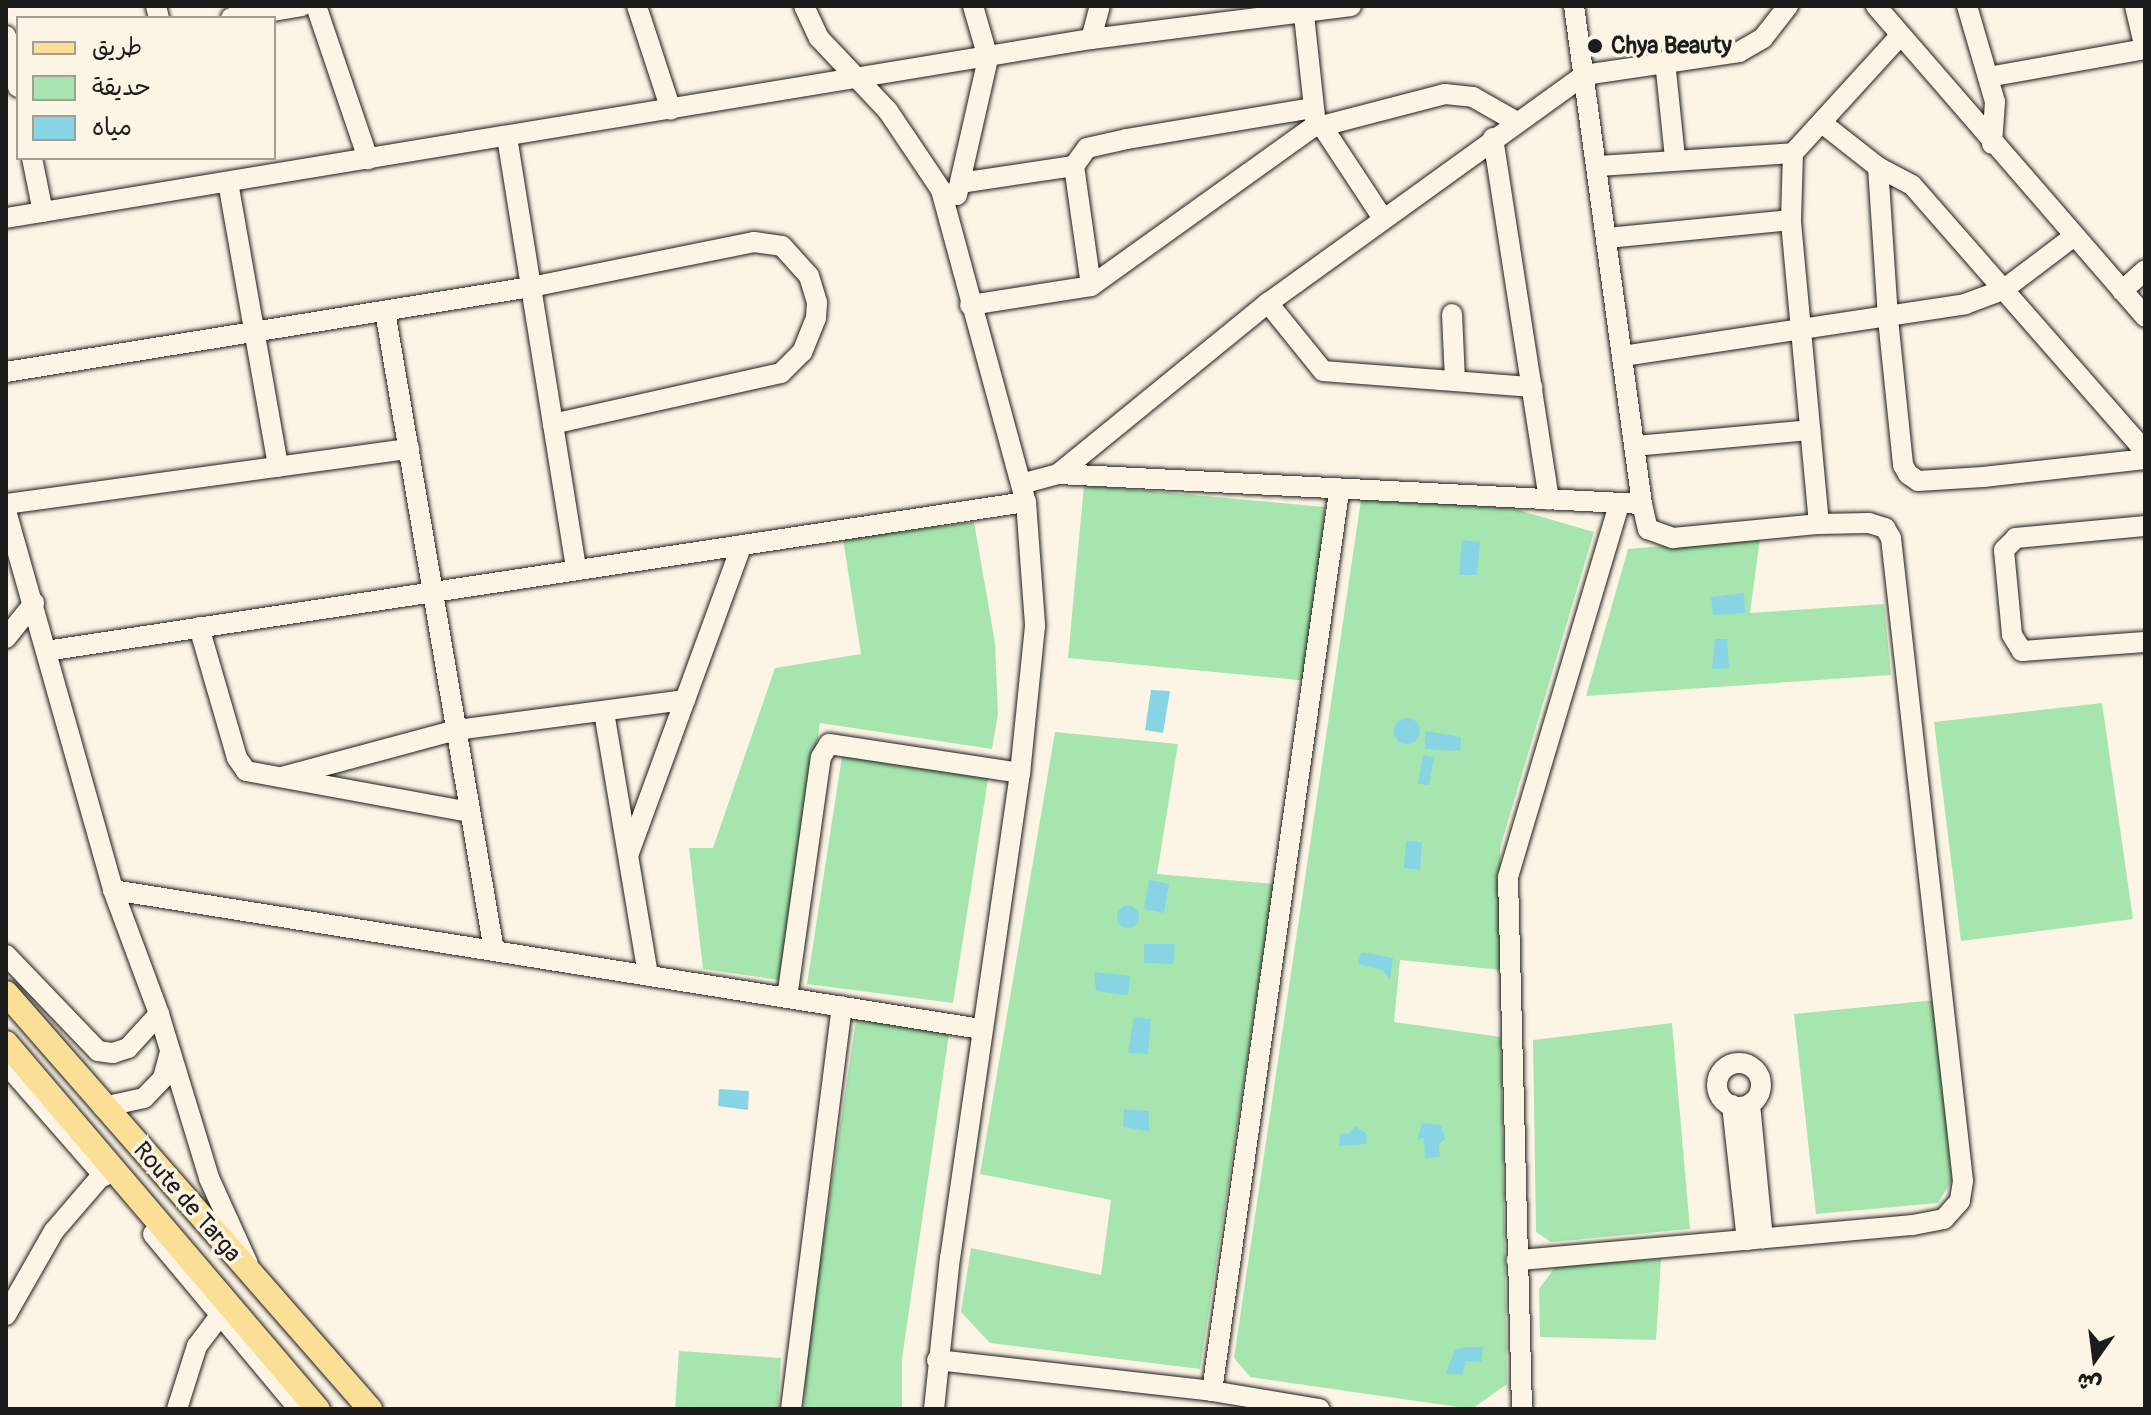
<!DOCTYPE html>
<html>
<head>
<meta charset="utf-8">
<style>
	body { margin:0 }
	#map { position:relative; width:2151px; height:1415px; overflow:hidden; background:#fcf5e5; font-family:Pangolin,"Playpen Sans Arabic",sans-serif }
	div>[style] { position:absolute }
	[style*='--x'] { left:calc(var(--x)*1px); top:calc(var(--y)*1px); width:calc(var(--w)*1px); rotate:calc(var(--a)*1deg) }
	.green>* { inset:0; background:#a6e6ae }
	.water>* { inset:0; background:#86d4e4 }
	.round { border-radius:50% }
	.roads { filter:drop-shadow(0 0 2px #1c1c1c) drop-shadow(0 0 2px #1c1c1c) }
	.minor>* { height:20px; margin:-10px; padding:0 10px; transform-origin:10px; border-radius:10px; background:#fcf5e5 }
	.minor>.ring { margin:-10px; padding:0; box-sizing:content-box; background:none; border:20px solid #fcf5e5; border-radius:50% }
	.major>* { height:24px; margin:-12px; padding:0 12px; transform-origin:12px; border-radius:12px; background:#fbdf96 }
	.dots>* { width:22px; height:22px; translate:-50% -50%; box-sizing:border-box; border:4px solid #fcf5e5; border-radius:50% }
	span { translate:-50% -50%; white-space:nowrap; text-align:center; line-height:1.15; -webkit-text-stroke:7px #fcf5e5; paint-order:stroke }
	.poi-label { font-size:24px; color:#1c1c1c; font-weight:700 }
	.left { translate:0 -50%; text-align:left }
	.street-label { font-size:24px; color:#1c1c1c }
	.frame { position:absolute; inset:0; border:8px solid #1c1c1c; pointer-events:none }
	.legend { position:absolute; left:16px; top:16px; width:260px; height:144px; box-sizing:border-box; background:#fcf5e5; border:2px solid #a29e95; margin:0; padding:10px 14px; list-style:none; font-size:24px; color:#1c1c1c }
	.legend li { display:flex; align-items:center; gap:16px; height:40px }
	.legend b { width:40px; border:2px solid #a29e95 }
	.north { position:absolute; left:2055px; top:1319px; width:80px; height:80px; -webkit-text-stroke:6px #fcf5e5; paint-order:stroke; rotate:194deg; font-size:22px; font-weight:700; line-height:32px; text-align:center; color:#1c1c1c }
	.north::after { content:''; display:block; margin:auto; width:28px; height:36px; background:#1c1c1c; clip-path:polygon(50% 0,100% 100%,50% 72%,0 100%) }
</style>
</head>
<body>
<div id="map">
	<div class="green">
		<i style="clip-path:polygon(1084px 485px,1325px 507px,1309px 681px,1068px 658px)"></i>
		<i style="clip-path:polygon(1361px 500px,1508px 507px,1594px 532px,1500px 848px,1502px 970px,1400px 960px,1394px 1022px,1501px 1037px,1507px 1384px,1472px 1409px,1250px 1377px,1234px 1358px)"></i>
		<i style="clip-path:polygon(974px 522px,995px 643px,998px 714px,992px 749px,820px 723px,779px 980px,703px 969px,689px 848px,713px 848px,775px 668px,861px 654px,843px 539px)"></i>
		<i style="clip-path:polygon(1760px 538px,1750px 613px,1884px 604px,1891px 675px,1586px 696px,1628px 549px)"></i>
		<i style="clip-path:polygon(2102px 703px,2133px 919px,1961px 941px,1934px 722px)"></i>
		<i style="clip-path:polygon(1055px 732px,1178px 744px,1157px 874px,1274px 884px,1200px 1369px,990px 1343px,961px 1312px,971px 1248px,1101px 1275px,1111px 1200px,980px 1174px)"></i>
		<i style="clip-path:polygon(843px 750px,989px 773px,953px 1003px,807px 984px)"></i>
		<i style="clip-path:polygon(1935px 1000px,1952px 1180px,1938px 1203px,1816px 1214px,1794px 1014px)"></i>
		<i style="clip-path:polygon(857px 1013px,950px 1027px,902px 1359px,902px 1409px,804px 1409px,807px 1350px)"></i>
		<i style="clip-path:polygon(1672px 1023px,1690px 1229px,1551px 1242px,1536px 1232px,1533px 1040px)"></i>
		<i style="clip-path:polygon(1661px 1259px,1656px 1340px,1540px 1337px,1539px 1289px,1556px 1266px)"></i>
		<i style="clip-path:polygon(679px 1351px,781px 1358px,778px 1409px,675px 1409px)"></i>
	</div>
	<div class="water">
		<i style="clip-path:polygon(1462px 540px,1480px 542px,1477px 575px,1459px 575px)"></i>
		<i style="clip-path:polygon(1744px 593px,1745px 613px,1713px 615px,1711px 597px)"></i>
		<i style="clip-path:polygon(1715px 639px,1727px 639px,1729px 668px,1712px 669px)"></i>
		<i style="clip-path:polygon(1151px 690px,1170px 691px,1163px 733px,1145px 730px)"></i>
		<i class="round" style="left:1394px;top:718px;width:26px;height:26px"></i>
		<i style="clip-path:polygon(1425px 731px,1461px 737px,1460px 751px,1425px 749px)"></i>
		<i style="clip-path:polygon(1423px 755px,1434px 757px,1429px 785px,1418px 784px)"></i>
		<i style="clip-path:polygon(1406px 841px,1422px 842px,1420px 870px,1404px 868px)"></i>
		<i style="clip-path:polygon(1149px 880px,1169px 884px,1164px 913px,1144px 909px)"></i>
		<i class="round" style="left:1117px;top:906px;width:22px;height:22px"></i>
		<i style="clip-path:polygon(1144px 944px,1175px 944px,1173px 964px,1144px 963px)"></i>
		<i style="clip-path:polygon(1361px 952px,1393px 958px,1390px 979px,1383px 970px,1358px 964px)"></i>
		<i style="clip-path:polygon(1094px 972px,1130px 976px,1128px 995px,1096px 991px)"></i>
		<i style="clip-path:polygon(1134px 1017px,1151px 1019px,1148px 1054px,1128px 1053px)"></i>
		<i style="clip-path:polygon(719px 1089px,749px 1091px,748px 1110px,718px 1106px)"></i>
		<i style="clip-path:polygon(1124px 1109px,1149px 1111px,1149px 1131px,1123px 1127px)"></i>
		<i style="clip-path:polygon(1422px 1123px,1441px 1125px,1445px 1139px,1439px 1143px,1440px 1157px,1425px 1158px,1424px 1138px,1417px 1140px)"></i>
		<i style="clip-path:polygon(1355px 1126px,1367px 1134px,1366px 1144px,1339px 1146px,1340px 1134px,1350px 1133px)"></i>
		<i style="clip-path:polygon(1465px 1347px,1483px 1347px,1481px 1362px,1466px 1361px,1462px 1375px,1446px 1373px,1455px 1350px)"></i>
	</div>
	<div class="roads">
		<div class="minor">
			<i style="--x:156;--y:6;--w:12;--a:76"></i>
			<i style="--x:316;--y:6;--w:162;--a:71.2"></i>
			<i style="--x:637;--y:6;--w:109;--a:71.9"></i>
			<i style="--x:804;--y:6;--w:35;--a:65"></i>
			<i style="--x:819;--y:38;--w:100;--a:46.6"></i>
			<i style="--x:888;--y:111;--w:95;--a:56.1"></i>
			<i style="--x:941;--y:190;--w:323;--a:74.8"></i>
			<i style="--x:1026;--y:502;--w:124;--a:85.8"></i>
			<i style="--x:1035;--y:626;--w:148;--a:95.8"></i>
			<i style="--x:1020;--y:773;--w:489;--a:98.2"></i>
			<i style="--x:950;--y:1257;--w:153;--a:96"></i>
			<i style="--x:1303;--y:6;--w:120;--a:83.8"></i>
			<i style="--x:1316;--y:125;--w:6;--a:9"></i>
			<i style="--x:1322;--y:126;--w:109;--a:56.6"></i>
			<i style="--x:1574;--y:6;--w:503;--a:82.22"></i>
			<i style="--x:1876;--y:6;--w:411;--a:49.1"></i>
			<i style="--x:1967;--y:6;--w:100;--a:73.7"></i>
			<i style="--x:1995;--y:102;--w:42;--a:94.1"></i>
			<i style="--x:2135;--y:6;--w:44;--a:76.9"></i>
			<i style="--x:231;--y:18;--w:72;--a:-9.6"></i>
			<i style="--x:6;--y:36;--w:52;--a:76.8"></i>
			<i style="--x:1091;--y:39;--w:34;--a:-75"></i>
			<i style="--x:1665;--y:61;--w:98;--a:84.1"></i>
			<i style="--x:1988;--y:77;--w:159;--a:-10.1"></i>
			<i style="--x:1822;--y:123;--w:71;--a:38.2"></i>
			<i style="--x:1878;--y:167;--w:38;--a:28"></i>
			<i style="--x:1912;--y:185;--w:354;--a:48.8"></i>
			<i style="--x:1322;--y:126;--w:127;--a:-14.6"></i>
			<i style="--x:1445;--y:94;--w:28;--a:6"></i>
			<i style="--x:1473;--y:97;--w:48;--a:29.7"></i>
			<i style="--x:507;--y:137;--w:438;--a:80.9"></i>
			<i style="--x:1493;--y:138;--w:366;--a:81.2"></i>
			<i style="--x:32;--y:158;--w:55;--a:78.5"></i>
			<i style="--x:1074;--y:166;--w:121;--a:81.9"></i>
			<i style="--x:1599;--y:166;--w:194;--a:-3.8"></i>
			<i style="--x:1878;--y:167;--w:152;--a:86.2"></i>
			<i style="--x:1888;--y:319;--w:147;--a:84.1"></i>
			<i style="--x:1903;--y:465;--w:10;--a:61"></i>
			<i style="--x:1908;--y:474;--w:12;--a:35"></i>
			<i style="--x:1918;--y:481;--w:65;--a:-3.5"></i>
			<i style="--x:1983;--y:477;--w:163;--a:-6.3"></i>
			<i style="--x:228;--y:182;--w:289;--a:80"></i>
			<i style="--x:960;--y:183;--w:115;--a:-8.5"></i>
			<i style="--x:1074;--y:166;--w:22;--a:-54"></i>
			<i style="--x:1087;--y:148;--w:41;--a:-12.7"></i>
			<i style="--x:1127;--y:139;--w:188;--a:-9.5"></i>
			<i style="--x:957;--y:195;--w:140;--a:-77.2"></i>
			<i style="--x:988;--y:58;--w:54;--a:-106.1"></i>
			<i style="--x:6;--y:218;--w:1100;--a:-9.37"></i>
			<i style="--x:1091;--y:39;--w:262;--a:-7.2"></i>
			<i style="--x:1607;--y:238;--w:185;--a:-5.6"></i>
			<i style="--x:2122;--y:291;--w:31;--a:-42"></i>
			<i style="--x:1268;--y:303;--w:87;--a:51"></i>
			<i style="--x:1323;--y:371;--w:210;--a:4.4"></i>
			<i style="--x:970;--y:305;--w:122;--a:-8.9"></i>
			<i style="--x:1091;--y:286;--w:277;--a:-35.6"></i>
			<i style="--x:385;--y:311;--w:649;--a:80.33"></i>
			<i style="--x:1452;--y:314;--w:67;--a:87.4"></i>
			<i style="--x:1623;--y:356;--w:346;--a:-8.6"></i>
			<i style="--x:1965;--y:304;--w:40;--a:-20.2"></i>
			<i style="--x:2003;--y:290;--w:88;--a:-37.1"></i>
			<i style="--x:6;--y:372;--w:532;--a:-9.2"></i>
			<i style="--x:531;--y:287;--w:227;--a:-11.4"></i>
			<i style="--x:754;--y:242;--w:28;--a:8"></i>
			<i style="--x:782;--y:246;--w:40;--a:48"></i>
			<i style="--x:809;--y:276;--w:28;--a:73"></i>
			<i style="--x:817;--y:303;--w:15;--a:94"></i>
			<i style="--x:816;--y:318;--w:37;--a:112"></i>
			<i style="--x:802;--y:352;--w:30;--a:135"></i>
			<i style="--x:781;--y:373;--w:234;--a:167.4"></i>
			<i style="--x:1635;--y:446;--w:176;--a:-5.2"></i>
			<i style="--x:1058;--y:474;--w:271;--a:-39.2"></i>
			<i style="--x:1268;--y:303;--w:390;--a:-35.8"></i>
			<i style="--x:1584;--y:75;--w:157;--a:-8.4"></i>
			<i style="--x:1739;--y:52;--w:28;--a:-30"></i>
			<i style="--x:1763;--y:38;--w:41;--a:-52"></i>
			<i style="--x:1021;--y:484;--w:38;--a:-15"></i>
			<i style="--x:1058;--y:474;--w:585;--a:2.94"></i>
			<i style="--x:1642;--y:504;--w:26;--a:77"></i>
			<i style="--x:1648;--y:529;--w:27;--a:20"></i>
			<i style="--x:1673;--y:538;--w:147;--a:-5.5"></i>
			<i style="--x:1819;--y:524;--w:50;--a:-1.1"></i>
			<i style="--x:1869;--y:523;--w:17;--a:17"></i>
			<i style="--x:1885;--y:528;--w:12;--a:59"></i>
			<i style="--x:1891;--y:538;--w:647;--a:83.61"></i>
			<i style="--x:1963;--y:1181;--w:20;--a:99"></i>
			<i style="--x:1960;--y:1201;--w:24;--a:132"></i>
			<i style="--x:1944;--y:1219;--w:33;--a:169"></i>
			<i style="--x:1912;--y:1225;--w:397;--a:174.9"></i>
			<i style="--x:6;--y:504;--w:407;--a:-7.8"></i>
			<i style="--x:6;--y:511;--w:394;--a:74.2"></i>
			<i style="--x:113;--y:890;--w:132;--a:69.6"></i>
			<i style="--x:159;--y:1014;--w:171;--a:73"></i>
			<i style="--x:209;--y:1178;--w:94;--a:65.6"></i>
			<i style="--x:1819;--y:524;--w:305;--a:-95.3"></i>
			<i style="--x:1791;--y:220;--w:67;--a:-88.3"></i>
			<i style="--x:1793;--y:153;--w:157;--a:-47.6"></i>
			<i style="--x:2145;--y:526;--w:130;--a:174.7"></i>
			<i style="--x:2016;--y:538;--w:17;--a:135"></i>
			<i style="--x:2004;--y:550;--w:85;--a:84.6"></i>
			<i style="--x:2012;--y:635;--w:19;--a:58"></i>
			<i style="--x:2022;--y:651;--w:123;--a:-4.2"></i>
			<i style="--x:199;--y:627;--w:136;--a:73.8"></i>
			<i style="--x:237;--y:758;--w:16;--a:55"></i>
			<i style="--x:246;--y:771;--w:228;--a:10.4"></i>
			<i style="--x:6;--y:638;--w:45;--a:-51.3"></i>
			<i style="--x:46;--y:651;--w:991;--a:-8.65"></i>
			<i style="--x:604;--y:712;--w:267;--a:80.5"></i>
			<i style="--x:282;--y:777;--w:180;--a:-15.1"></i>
			<i style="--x:456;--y:730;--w:231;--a:-7.5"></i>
			<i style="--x:629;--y:853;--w:328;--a:-69.9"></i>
			<i style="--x:113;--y:890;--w:879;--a:9.1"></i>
			<i style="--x:6;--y:955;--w:133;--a:46.2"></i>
			<i style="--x:98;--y:1051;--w:15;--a:8"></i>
			<i style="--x:113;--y:1053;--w:16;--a:-18"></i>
			<i style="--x:128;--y:1048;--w:46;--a:-47.6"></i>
			<i style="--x:787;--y:998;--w:243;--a:-82"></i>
			<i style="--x:821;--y:757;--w:15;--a:-58"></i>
			<i style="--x:829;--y:744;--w:193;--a:8.6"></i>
			<i class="ring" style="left:1717px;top:1063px;width:24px;height:24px"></i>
			<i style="--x:6;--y:1064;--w:149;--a:48.8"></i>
			<i style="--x:1750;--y:1104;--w:135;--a:84.5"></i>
			<i style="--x:1732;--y:1105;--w:136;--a:83.7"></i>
			<i style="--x:103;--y:1107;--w:42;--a:-12.4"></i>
			<i style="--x:144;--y:1098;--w:28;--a:-46"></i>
			<i style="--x:163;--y:1078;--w:27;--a:-75"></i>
			<i style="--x:153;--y:1234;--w:228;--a:50.2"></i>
			<i style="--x:6;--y:1315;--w:97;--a:-60.3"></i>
			<i style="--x:54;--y:1231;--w:75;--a:-49.3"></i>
			<i style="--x:937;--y:1360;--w:277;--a:6.4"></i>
			<i style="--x:1212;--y:1391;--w:109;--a:9.5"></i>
			<i style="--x:1212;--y:1391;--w:908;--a:-81.96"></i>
			<i style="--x:177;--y:1409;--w:66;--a:-72.4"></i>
			<i style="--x:197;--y:1346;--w:38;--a:-53"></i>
			<i style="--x:791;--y:1409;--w:406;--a:-82.8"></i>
			<i style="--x:1522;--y:1409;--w:532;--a:-91.51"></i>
			<i style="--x:1508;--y:877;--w:389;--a:-73.4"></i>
		</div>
		<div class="major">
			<i style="--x:6;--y:993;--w:553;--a:48.81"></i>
			<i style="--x:6;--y:1043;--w:481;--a:49.6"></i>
		</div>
	</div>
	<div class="dots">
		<i style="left:1595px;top:46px;background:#1c1c1c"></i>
	</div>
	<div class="poi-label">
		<span class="left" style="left:1611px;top:46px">Chya Beauty</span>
	</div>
	<div class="street-label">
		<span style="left:187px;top:1202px;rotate:49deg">Route de Targa</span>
	</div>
	<div class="frame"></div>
	<ul class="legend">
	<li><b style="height:10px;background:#fbdf96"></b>طريق</li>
	<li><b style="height:22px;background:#a6e6ae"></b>حديقة</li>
	<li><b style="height:22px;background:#86d4e4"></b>مياه</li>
	</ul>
	<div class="north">ش</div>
</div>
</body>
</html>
